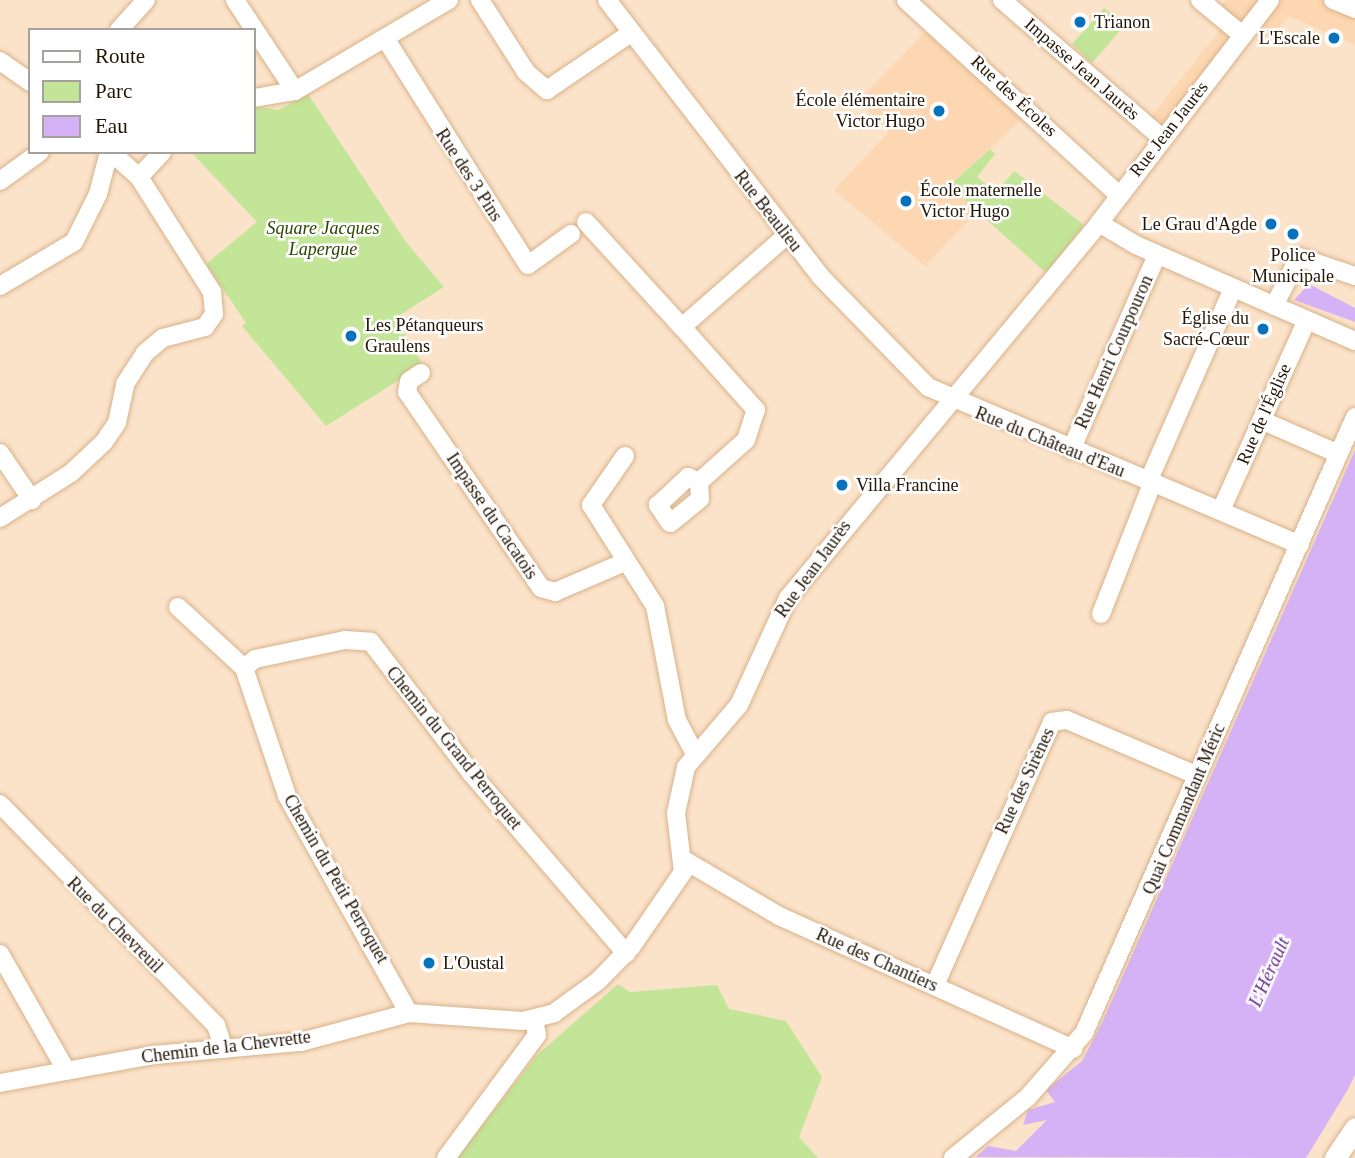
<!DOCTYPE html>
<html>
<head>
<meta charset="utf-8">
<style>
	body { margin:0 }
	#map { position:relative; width:1355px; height:1158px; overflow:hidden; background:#fbe3ca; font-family:Georgia,serif }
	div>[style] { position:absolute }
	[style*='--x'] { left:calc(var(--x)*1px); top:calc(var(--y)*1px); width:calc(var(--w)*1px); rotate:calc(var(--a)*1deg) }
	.built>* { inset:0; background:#fcd7b1 }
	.green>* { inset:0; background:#c2e598 }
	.water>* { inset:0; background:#d5b2f5 }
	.roads { filter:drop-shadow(0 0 2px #d9b289) drop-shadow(0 0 2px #d9b289) }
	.minor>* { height:18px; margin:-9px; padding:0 9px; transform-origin:9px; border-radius:9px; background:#fff }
	.major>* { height:21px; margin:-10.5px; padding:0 10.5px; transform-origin:10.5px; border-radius:10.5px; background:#fff }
	.dots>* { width:19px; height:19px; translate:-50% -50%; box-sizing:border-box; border:4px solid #fff; border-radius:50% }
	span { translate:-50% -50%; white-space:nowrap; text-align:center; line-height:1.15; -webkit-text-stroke:5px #fff; paint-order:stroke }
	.poi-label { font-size:18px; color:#221404 }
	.left { translate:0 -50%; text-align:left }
	.right { translate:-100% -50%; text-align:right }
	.street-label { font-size:18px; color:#221404 }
	.park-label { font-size:18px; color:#2c4400; font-style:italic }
	.water-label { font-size:19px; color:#672f8e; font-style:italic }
	.legend { position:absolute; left:28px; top:28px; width:228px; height:126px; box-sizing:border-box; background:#fff; border:2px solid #a7a19b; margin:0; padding:9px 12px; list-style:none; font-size:21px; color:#221404 }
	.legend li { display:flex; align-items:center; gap:14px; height:35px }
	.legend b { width:35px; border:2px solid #a7a19b }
</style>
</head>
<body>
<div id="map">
	<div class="built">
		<i style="clip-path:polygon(1226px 0,1355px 0,1355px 45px,1289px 16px,1269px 39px,1247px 22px,1163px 130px,1149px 119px,1224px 25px,1214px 16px)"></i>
		<i style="clip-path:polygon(925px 32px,1021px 120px,949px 186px,977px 212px,925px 266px,834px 190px,889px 132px,858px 101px)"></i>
	</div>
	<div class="green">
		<i style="clip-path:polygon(1104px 8px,1125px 25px,1092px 63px,1072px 44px)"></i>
		<i style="clip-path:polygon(308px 94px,406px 242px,444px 287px,395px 318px,423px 365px,326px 426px,242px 326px,246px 323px,206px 264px,257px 222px,191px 152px,254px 152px,254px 106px,278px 110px)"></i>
		<i style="clip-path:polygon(990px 149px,995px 154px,977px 177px,996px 193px,1014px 171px,1084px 225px,1046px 273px,949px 186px)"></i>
		<i style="clip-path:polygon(618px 984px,630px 992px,717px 985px,729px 1009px,786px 1021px,822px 1077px,799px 1137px,818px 1158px,457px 1158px,536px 1056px)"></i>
	</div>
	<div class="water">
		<i style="clip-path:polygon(1309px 284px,1355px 308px,1355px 322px,1294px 300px)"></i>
		<i style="clip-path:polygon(1355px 450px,1355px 1075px,1347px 1091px,1306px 1158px,976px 1157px,988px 1146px,1016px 1151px,1047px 1120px,1023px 1125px,1028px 1110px,1055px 1102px,1046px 1090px,1082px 1061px,1102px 1023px)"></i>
	</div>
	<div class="roads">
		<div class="minor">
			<i style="--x:235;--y:0;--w:109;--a:56.6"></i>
			<i style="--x:480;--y:0;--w:85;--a:57.4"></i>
			<i style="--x:526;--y:72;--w:28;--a:41"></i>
			<i style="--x:547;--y:90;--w:102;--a:-34.2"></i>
			<i style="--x:607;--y:0;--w:349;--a:52.3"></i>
			<i style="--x:820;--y:276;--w:155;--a:45.8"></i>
			<i style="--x:928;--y:387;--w:404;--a:23"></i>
			<i style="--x:906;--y:0;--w:289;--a:42.5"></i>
			<i style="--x:1002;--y:0;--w:211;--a:40.8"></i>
			<i style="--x:1200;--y:0;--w:55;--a:39.8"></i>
			<i style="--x:1333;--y:0;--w:24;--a:22"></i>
			<i style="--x:119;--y:30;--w:40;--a:-48"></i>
			<i style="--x:385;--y:38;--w:268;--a:57.8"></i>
			<i style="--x:528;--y:265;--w:53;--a:-35.8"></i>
			<i style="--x:0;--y:61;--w:37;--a:35"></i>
			<i style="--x:254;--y:98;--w:42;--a:-9.7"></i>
			<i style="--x:295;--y:91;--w:179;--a:-30.6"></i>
			<i style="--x:111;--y:152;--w:38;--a:42"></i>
			<i style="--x:139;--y:177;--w:34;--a:-47"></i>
			<i style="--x:0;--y:181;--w:49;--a:-35.9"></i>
			<i style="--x:586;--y:222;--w:142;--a:47.6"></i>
			<i style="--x:1099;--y:223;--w:43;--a:30.7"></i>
			<i style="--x:1136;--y:245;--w:239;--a:23.7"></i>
			<i style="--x:0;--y:286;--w:86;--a:-30.7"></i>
			<i style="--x:74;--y:242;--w:54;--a:-63.4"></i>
			<i style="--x:98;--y:194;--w:43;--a:-75.3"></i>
			<i style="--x:1274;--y:306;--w:55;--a:-63"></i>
			<i style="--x:1299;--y:257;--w:59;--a:18.7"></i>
			<i style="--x:421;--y:373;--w:14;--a:146"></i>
			<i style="--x:409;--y:381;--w:11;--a:100"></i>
			<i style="--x:407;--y:392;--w:237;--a:55.6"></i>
			<i style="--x:541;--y:588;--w:15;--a:16"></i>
			<i style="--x:555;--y:592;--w:76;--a:-23.2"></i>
			<i style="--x:1261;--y:420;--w:85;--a:23.6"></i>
			<i style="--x:1071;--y:450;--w:213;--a:-66.2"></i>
			<i style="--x:0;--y:453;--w:57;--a:55.8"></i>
			<i style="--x:625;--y:456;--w:60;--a:124.8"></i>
			<i style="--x:591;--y:505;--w:120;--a:57.6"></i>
			<i style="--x:655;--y:606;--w:116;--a:79.1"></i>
			<i style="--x:677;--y:720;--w:36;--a:62"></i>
			<i style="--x:688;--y:477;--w:12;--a:24"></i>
			<i style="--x:699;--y:482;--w:17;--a:87"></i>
			<i style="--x:700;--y:499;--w:38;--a:141"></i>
			<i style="--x:670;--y:523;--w:22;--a:-124"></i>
			<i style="--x:658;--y:505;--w:41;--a:-43"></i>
			<i style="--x:699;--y:482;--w:63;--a:-41.8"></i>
			<i style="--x:746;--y:440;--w:32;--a:-72"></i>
			<i style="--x:756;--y:410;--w:111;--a:-131.7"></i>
			<i style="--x:682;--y:327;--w:140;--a:-41.2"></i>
			<i style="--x:1148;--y:482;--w:212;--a:-66.3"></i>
			<i style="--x:1222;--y:508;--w:206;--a:-65.7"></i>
			<i style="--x:0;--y:518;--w:84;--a:-32.4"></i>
			<i style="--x:71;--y:473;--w:45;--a:-43.2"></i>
			<i style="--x:104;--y:442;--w:23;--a:-56"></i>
			<i style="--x:117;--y:423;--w:40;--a:-78"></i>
			<i style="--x:125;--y:384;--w:37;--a:-57"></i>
			<i style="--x:145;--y:353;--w:23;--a:-40"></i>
			<i style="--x:163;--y:338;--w:43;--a:-14.7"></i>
			<i style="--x:205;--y:327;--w:16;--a:-55"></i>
			<i style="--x:214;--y:314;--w:22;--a:-95"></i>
			<i style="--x:212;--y:292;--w:136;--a:-122.4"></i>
			<i style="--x:178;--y:607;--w:90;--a:42.7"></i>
			<i style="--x:244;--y:668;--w:135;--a:71.4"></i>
			<i style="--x:287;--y:796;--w:249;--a:60.7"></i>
			<i style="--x:1101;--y:614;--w:140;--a:-68.6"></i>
			<i style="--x:244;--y:668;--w:14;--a:-39"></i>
			<i style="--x:255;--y:659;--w:92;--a:-11.9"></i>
			<i style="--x:345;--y:640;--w:26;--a:4"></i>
			<i style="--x:371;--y:642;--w:165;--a:52.6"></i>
			<i style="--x:471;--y:773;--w:238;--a:49.3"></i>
			<i style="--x:0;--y:804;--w:309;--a:45.7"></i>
			<i style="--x:216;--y:1025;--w:25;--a:72"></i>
			<i style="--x:686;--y:861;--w:108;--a:30.6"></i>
			<i style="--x:779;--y:916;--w:323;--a:24.3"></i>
			<i style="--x:0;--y:954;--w:133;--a:60.4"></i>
			<i style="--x:935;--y:985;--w:288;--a:-66"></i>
			<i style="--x:1052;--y:722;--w:15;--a:-8"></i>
			<i style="--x:1067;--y:720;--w:142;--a:23.1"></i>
			<i style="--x:0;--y:1083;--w:157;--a:-10.3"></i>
			<i style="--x:154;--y:1055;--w:148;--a:-5.1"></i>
			<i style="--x:301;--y:1042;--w:112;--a:-15"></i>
			<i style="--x:409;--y:1013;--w:114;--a:4"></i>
			<i style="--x:523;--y:1021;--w:32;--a:-14"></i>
			<i style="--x:554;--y:1013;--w:54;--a:-36"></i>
			<i style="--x:598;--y:981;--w:49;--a:-45.8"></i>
			<i style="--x:632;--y:946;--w:90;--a:-55.4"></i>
			<i style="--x:683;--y:872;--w:59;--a:-96.8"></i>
			<i style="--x:676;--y:813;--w:47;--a:-77.7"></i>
			<i style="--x:686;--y:767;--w:82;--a:-49.5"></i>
			<i style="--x:739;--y:705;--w:118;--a:-65.4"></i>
			<i style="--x:788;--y:598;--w:487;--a:-50.3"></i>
			<i style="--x:1099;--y:223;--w:281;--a:-52.5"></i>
			<i style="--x:446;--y:1158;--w:153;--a:-53.5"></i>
			<i style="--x:537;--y:1035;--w:16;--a:-101"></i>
			<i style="--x:953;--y:1158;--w:97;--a:-39.1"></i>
			<i style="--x:1028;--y:1097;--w:85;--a:-48.8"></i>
			<i style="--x:1084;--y:1033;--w:673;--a:-66.25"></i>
		</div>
		<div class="major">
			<i style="--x:1335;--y:1158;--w:36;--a:-56"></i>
		</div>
	</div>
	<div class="dots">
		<i style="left:1080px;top:22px;background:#0672bd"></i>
		<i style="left:1334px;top:38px;background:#0672bd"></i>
		<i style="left:939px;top:111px;background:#0672bd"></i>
		<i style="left:906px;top:201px;background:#0672bd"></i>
		<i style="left:1271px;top:224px;background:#0672bd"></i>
		<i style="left:1293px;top:234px;background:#0672bd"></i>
		<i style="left:1263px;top:329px;background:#0672bd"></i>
		<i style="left:351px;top:336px;background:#0672bd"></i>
		<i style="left:842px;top:485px;background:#0672bd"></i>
		<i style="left:429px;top:963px;background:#0672bd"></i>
	</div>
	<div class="poi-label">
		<span class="left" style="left:1094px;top:22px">Trianon</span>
		<span class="right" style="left:1320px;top:38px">L'Escale</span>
		<span class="right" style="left:925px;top:111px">École élémentaire<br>Victor Hugo</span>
		<span class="left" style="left:920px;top:201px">École maternelle<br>Victor Hugo</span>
		<span class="right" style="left:1257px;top:224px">Le Grau d'Agde</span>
		<span style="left:1293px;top:266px">Police<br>Municipale</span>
		<span class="right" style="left:1249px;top:329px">Église du<br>Sacré-Cœur</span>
		<span class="left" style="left:365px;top:336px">Les Pétanqueurs<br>Graulens</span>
		<span class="left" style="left:856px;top:485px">Villa Francine</span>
		<span class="left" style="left:443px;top:963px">L'Oustal</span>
	</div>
	<div class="street-label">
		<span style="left:1082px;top:69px;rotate:41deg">Impasse Jean Jaurès</span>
		<span style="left:1014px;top:96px;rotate:43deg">Rue des Écoles</span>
		<span style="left:1169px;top:129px;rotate:-52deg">Rue Jean Jaurès</span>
		<span style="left:469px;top:175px;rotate:57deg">Rue des 3 Pins</span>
		<span style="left:768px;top:211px;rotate:52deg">Rue Beaulieu</span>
		<span style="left:1114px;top:352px;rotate:-66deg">Rue Henri Courpouron</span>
		<span style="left:1264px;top:414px;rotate:-66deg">Rue de l'Église</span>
		<span style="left:1050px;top:442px;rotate:22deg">Rue du Château d'Eau</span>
		<span style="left:492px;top:516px;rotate:56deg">Impasse du Cacatois</span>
		<span style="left:813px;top:569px;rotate:-54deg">Rue Jean Jaurès</span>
		<span style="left:454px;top:748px;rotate:51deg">Chemin du Grand Perroquet</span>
		<span style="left:1025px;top:781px;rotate:-65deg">Rue des Sirènes</span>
		<span style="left:1184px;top:809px;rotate:-67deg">Quai Commandant Méric</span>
		<span style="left:336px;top:879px;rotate:60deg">Chemin du Petit Perroquet</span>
		<span style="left:115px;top:925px;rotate:45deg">Rue du Chevreuil</span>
		<span style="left:877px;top:960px;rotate:24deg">Rue des Chantiers</span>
		<span style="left:226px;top:1047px;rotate:-7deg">Chemin de la Chevrette</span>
	</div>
	<div class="park-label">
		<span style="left:323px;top:239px">Square Jacques<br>Lapergue</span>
	</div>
	<div class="water-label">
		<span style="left:1269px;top:972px;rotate:-66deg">L'Hérault</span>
	</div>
	<ul class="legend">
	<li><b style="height:9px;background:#fff"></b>Route</li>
	<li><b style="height:19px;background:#c2e598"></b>Parc</li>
	<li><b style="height:19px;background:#d5b2f5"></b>Eau</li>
	</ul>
</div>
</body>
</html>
